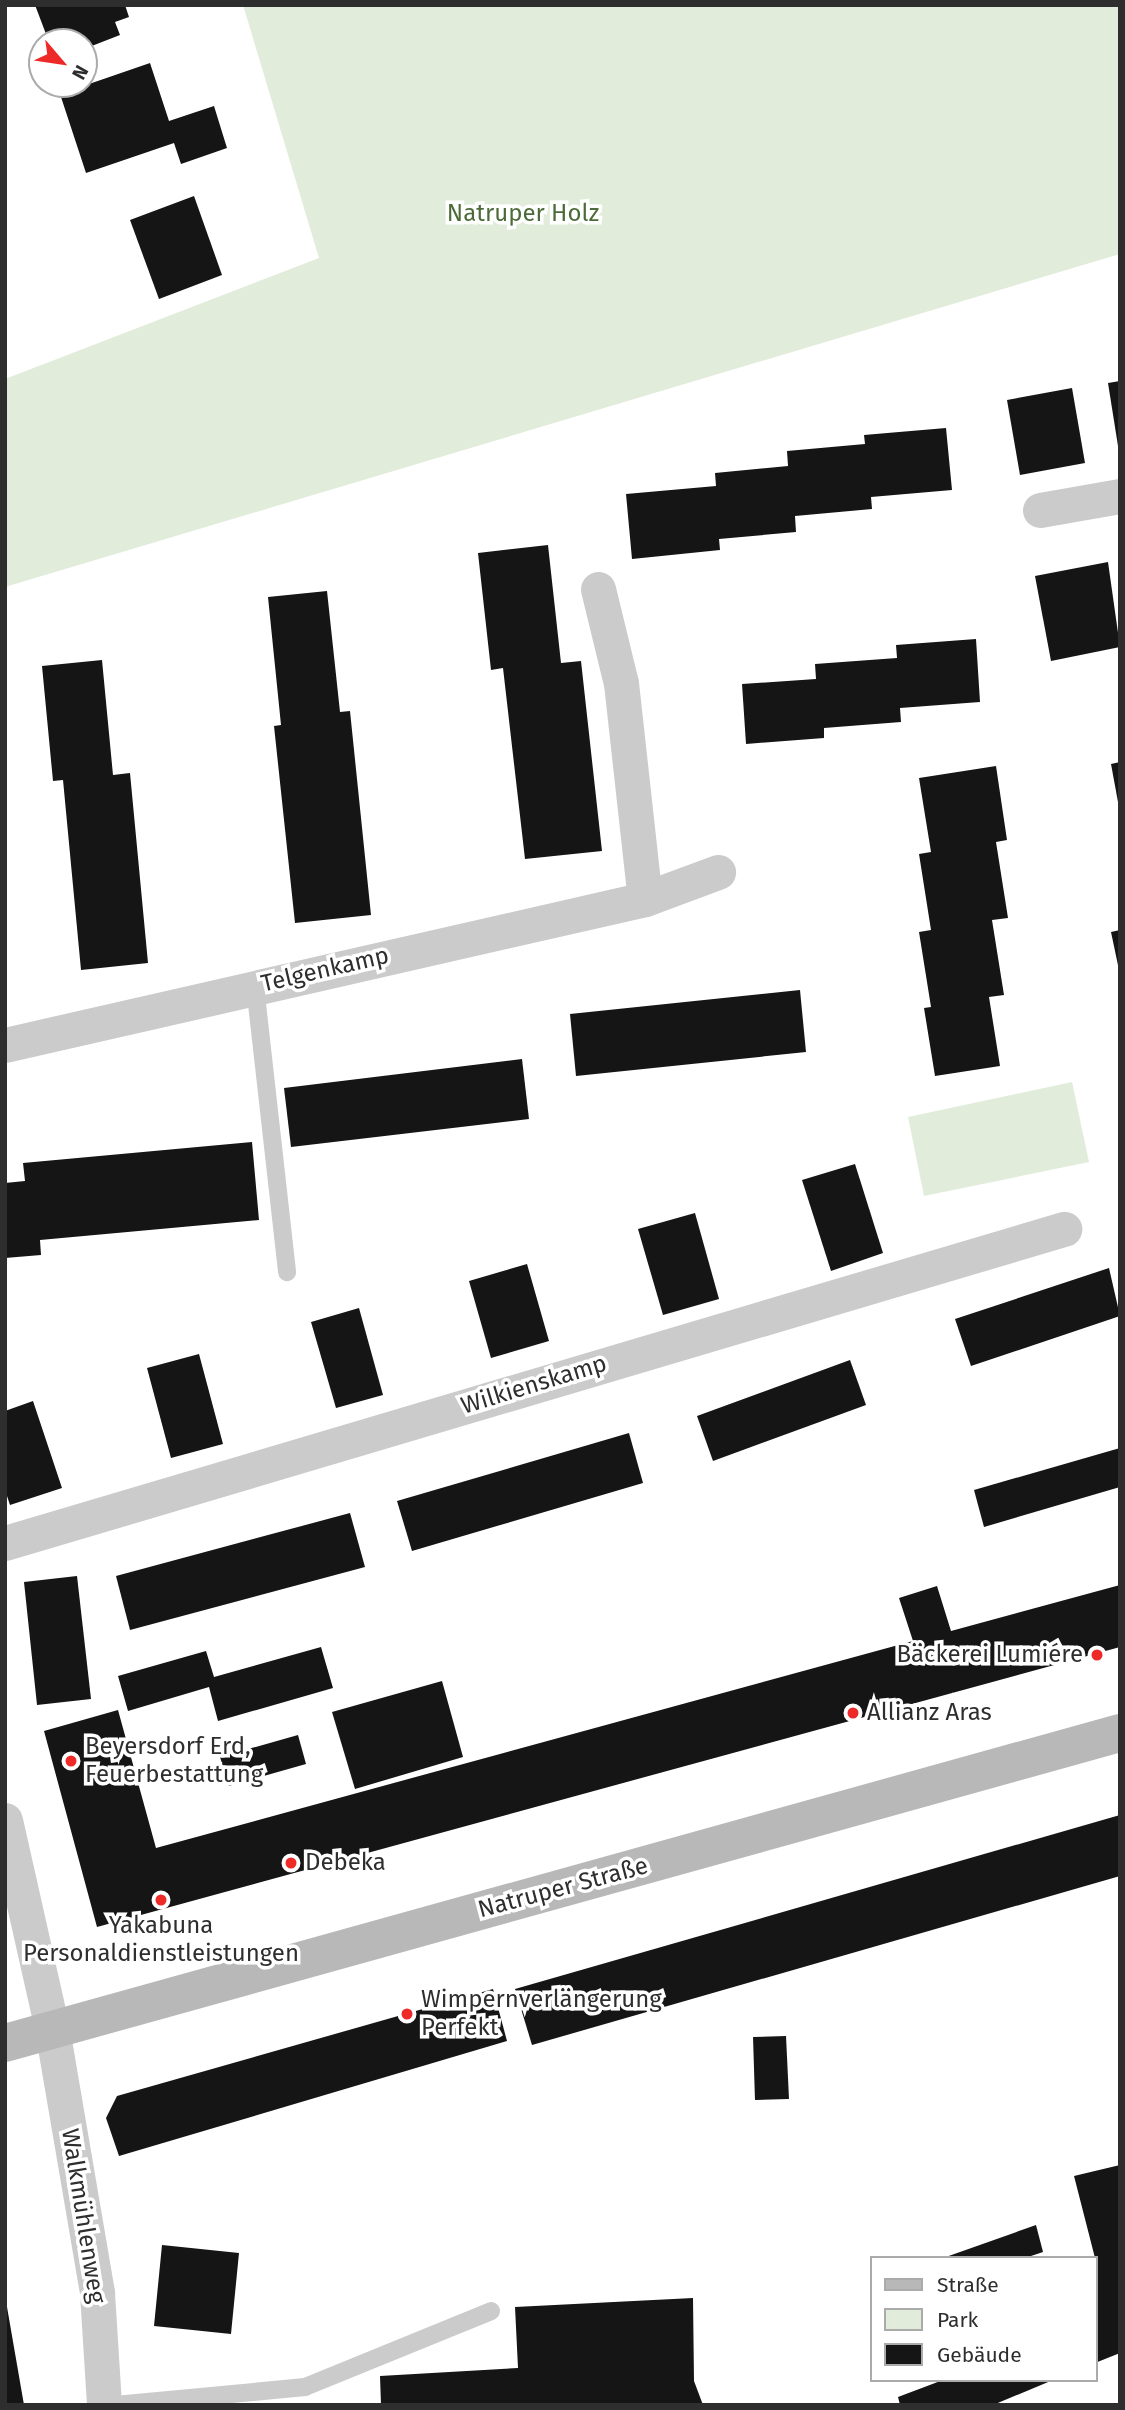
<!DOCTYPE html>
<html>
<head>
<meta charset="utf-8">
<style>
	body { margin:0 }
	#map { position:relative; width:1125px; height:2410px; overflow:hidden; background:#fff; font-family:"Fira Sans",sans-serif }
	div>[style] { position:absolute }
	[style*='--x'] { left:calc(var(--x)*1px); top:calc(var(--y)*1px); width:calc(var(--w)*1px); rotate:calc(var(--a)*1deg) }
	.green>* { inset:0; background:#e2ecdb }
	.building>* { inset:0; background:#151515 }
	.lane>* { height:18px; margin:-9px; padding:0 9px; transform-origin:9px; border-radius:9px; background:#cbcbcb }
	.street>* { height:35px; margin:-17.5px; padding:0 17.5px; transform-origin:17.5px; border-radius:17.5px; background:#cbcbcb }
	.secondary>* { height:38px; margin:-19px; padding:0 19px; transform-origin:19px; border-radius:19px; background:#b8b8b8 }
	.dots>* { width:19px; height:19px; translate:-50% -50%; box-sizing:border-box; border:4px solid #fff; border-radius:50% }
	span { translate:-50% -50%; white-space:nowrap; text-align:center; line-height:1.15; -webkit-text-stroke:7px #fff; paint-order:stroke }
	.park-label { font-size:24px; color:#4c6b39 }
	.street-label { font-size:24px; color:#2e2e2e }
	.poi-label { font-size:24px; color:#2e2e2e }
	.right { translate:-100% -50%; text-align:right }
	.left { translate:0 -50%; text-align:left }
	.frame { position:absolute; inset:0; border:7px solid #2e2e2e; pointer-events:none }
	.legend { position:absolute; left:870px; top:2256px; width:228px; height:126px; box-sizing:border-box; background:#fff; border:2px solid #ababab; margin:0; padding:9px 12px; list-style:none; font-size:21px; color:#2e2e2e }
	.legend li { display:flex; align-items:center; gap:14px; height:35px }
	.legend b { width:35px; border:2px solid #ababab }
	.north { position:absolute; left:28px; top:28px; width:70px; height:70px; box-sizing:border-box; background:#fff; border:2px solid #ababab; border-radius:50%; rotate:119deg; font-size:19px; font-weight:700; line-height:28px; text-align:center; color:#2e2e2e }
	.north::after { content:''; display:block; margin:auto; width:24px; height:32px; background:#ed2a28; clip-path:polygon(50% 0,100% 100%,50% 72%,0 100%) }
</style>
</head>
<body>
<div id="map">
	<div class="green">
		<i style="clip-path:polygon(243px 5px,1120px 5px,1120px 254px,5px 587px,5px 379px,319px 258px)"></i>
		<i style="clip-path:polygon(1072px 1082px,1089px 1162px,924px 1196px,908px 1117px)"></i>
	</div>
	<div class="building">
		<i style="clip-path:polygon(35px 5px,125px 5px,129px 17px,115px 22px,120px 35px,84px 49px,84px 42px,49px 42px)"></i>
		<i style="clip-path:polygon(150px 63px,169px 121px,214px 106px,227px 148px,181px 164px,174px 143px,86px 173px,60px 94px)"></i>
		<i style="clip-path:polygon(194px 196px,222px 275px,159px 299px,130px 220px)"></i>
		<i style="clip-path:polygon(1120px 381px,1120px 446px,1118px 446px,1108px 383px)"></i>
		<i style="clip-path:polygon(1072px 388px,1085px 463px,1020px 475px,1007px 400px)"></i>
		<i style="clip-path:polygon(946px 428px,952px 490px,871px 497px,872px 509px,795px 516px,796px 532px,719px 539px,720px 550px,632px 559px,626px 494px,716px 486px,715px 473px,788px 466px,787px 451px,865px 444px,864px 435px)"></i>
		<i style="clip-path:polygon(548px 545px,561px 663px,581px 661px,602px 851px,525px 859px,503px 668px,491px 670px,478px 553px)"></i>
		<i style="clip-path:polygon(1108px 562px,1120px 647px,1051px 661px,1035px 576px)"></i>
		<i style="clip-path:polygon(327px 591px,340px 712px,350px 711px,371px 915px,295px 923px,274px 726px,281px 725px,268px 597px)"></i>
		<i style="clip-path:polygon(976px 639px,980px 702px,900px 708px,901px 722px,824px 728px,824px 738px,746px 744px,742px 684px,816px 679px,815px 664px,897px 658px,896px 645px)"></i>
		<i style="clip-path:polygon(102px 660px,113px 775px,130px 773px,148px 963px,81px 970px,63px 780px,53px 781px,42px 666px)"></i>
		<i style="clip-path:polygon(1120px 762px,1120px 802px,1118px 802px,1111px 764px)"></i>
		<i style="clip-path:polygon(996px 766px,1007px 840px,996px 842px,1008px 918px,992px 920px,1004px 995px,989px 997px,1000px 1066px,935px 1076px,924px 1008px,931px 1007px,919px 932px,931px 930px,919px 854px,931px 852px,919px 778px)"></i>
		<i style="clip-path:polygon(1120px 930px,1120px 970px,1119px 970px,1111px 932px)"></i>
		<i style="clip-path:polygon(800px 990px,806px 1052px,576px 1076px,570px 1014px)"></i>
		<i style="clip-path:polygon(522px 1059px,529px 1119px,291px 1147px,284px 1088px)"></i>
		<i style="clip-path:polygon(252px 1142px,259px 1220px,40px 1240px,41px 1255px,5px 1258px,5px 1183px,25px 1181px,23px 1163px)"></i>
		<i style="clip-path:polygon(855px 1164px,883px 1253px,831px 1271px,802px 1180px)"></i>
		<i style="clip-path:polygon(695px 1213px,719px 1299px,663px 1315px,638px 1229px)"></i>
		<i style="clip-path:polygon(527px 1264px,549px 1341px,491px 1358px,469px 1281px)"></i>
		<i style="clip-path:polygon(1109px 1268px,1120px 1316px,971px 1366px,955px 1319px)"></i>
		<i style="clip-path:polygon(359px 1308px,383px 1395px,336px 1408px,311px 1322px)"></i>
		<i style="clip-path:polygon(199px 1354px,223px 1444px,171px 1458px,147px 1368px)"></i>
		<i style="clip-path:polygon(850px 1360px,866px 1405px,713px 1461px,697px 1416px)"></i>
		<i style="clip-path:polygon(33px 1401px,62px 1488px,10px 1505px,5px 1490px,5px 1411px)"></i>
		<i style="clip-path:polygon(629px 1433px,643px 1483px,412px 1551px,397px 1501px)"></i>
		<i style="clip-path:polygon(1120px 1448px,1120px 1487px,984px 1527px,974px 1490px)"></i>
		<i style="clip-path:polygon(350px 1513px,365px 1567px,130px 1630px,116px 1576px)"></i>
		<i style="clip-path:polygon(77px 1576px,91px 1699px,37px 1705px,24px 1582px)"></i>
		<i style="clip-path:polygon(1120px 1585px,1120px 1647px,97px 1927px,44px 1731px,118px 1710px,156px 1848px,913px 1641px,899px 1598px,937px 1586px,951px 1631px)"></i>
		<i style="clip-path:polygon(321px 1647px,333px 1688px,218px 1721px,209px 1687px,128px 1711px,118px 1676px,206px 1651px,214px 1677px)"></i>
		<i style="clip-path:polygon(442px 1681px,463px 1757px,355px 1789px,332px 1712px)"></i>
		<i style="clip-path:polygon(298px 1735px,306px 1764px,229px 1786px,220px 1757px)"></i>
		<i style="clip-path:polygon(1120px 1815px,1120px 1876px,532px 2045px,515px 1989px)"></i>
		<i style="clip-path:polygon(493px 1989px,507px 2041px,119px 2156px,106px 2118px,117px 2096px)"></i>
		<i style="clip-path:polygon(786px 2036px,789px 2099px,755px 2100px,753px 2037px)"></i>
		<i style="clip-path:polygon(1120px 2165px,1120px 2353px,1095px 2363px,1095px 2258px,1074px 2176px)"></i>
		<i style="clip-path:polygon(1036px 2225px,1043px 2252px,1025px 2258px,943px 2258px)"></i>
		<i style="clip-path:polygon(162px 2245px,239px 2253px,231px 2334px,154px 2326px)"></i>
		<i style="clip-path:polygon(693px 2298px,694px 2381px,703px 2405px,381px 2405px,380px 2376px,518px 2368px,515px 2307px)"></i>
		<i style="clip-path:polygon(5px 2307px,7px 2307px,24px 2405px,5px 2405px)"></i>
		<i style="clip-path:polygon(943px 2380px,1053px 2380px,993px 2405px,900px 2405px,898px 2397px)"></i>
	</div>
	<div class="lane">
		<i style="--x:255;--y:986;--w:288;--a:83.6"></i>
		<i style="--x:115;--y:2405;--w:191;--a:-5.4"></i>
		<i style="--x:305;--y:2387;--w:201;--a:-22.2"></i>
	</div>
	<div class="street">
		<i style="--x:1040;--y:510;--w:81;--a:-9.9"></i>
		<i style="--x:598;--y:589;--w:97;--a:76.3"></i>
		<i style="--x:621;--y:683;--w:217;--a:83.7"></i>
		<i style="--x:5;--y:1045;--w:656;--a:-12.85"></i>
		<i style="--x:645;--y:899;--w:78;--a:-20.3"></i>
		<i style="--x:5;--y:1543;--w:1105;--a:-16.52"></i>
		<i style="--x:5;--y:1820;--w:214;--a:77.3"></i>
		<i style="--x:52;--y:2029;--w:268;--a:80.3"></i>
		<i style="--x:97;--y:2293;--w:112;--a:86.4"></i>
	</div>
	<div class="secondary">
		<i style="--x:5;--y:2043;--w:1157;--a:-15.54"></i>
	</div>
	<div class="dots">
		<i style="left:1097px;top:1655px;background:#ed2a28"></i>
		<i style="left:853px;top:1713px;background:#ed2a28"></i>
		<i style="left:71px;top:1761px;background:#ed2a28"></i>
		<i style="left:291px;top:1863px;background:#ed2a28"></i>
		<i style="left:161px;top:1900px;background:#ed2a28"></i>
		<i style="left:407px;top:2014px;background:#ed2a28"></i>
	</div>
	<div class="park-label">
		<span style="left:523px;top:214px">Natruper Holz</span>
	</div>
	<div class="street-label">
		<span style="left:325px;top:970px;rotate:-13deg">Telgenkamp</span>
		<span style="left:534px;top:1385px;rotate:-17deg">Wilkienskamp</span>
		<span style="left:563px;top:1888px;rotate:-15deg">Natruper Straße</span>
		<span style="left:83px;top:2216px;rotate:81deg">Walkmühlenweg</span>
	</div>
	<div class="poi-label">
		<span class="right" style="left:1083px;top:1655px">Bäckerei Lumiére</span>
		<span class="left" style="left:867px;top:1713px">Allianz Aras</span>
		<span class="left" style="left:85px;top:1761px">Beyersdorf Erd,<br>Feuerbestattung</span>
		<span class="left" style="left:305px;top:1863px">Debeka</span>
		<span style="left:161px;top:1940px">Yakabuna<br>Personaldienstleistungen</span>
		<span class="left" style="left:421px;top:2014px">Wimpernverlängerung<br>Perfekt</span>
	</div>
	<div class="frame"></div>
	<ul class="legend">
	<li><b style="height:9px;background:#b8b8b8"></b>Straße</li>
	<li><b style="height:19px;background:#e2ecdb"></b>Park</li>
	<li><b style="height:19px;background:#151515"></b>Gebäude</li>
	</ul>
	<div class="north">N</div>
</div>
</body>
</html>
